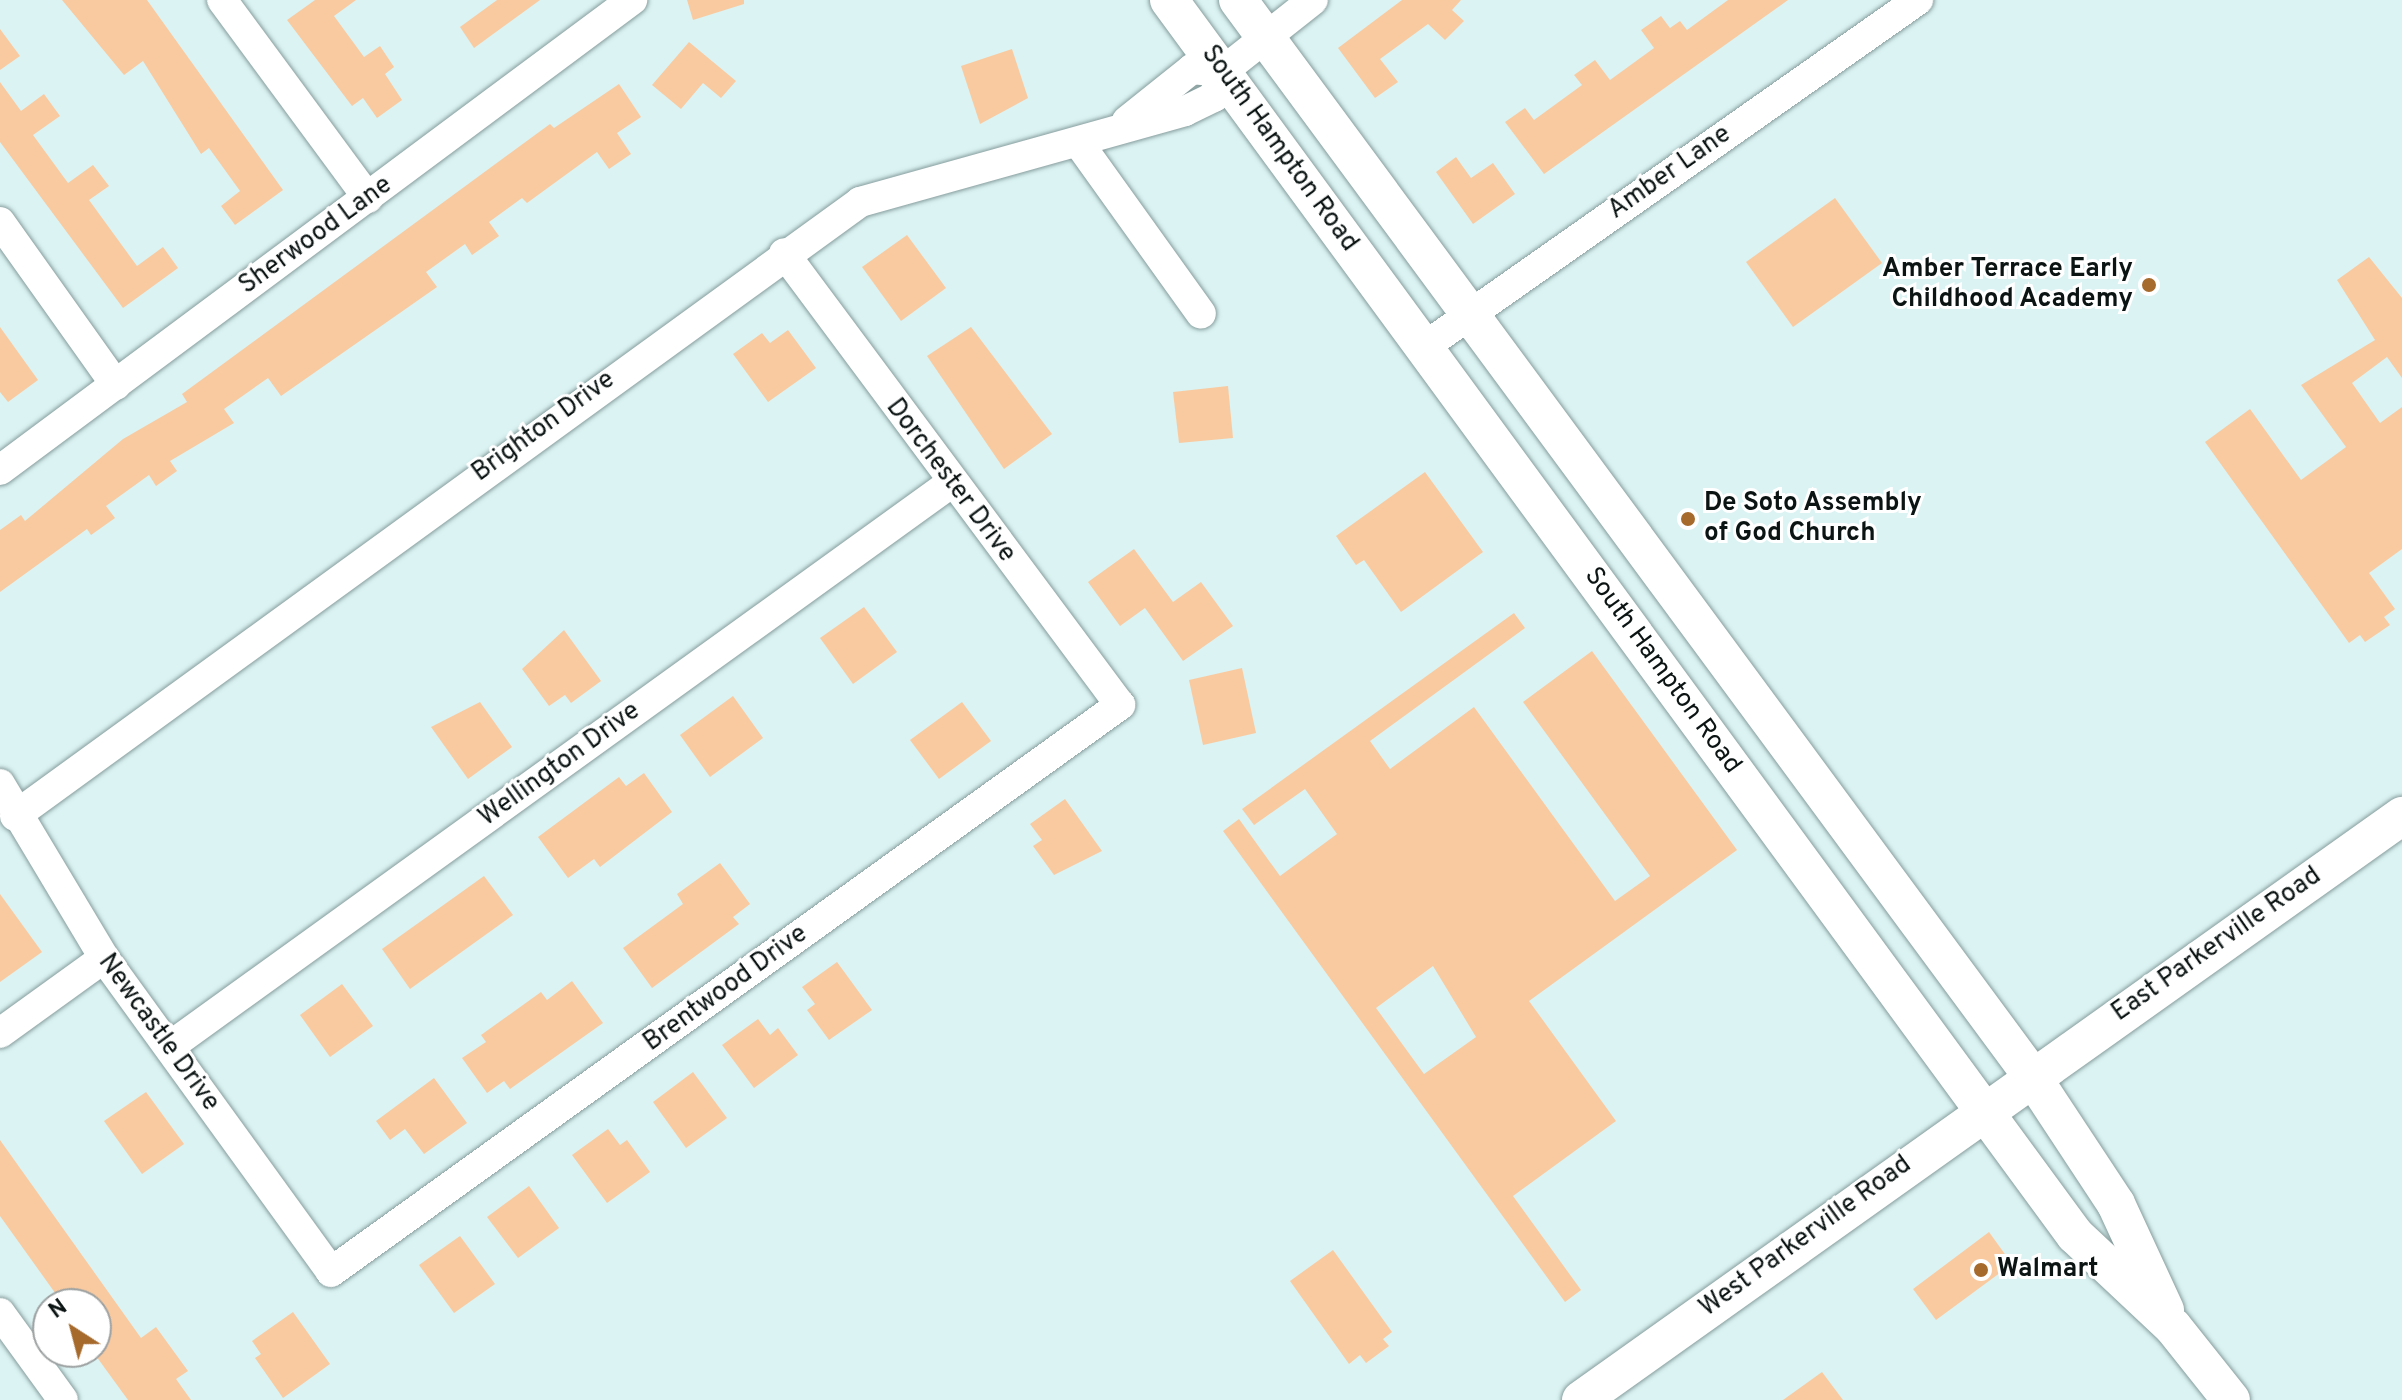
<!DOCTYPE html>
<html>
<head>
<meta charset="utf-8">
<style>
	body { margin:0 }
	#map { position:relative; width:2402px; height:1400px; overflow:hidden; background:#dbf3f3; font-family:Overpass,sans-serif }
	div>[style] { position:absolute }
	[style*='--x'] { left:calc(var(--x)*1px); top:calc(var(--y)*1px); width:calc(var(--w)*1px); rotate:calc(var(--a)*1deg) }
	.building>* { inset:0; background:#f9caa0 }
	.roads { filter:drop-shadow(0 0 2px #879d9d) drop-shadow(0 0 2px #879d9d) }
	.minor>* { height:30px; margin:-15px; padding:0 15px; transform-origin:15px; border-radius:15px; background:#fff }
	.major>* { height:38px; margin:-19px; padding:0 19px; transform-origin:19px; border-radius:19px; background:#fff }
	.dots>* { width:22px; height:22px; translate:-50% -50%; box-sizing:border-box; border:4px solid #fff; border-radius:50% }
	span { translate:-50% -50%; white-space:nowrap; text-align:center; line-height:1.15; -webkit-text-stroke:6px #fff; paint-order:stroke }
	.street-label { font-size:26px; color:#0b1313 }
	.poi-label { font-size:26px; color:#0b1313; font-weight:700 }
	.right { translate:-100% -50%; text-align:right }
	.left { translate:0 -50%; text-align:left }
	.north { position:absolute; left:32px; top:1288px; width:80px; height:80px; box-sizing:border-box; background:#fff; border:2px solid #9da1a1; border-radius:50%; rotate:324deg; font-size:22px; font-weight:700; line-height:32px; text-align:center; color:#0b1313 }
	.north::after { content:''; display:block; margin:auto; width:28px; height:36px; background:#a66a2c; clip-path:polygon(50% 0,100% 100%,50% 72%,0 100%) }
</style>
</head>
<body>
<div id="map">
	<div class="building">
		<i style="clip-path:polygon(62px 0,147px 0,283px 190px,235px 225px,221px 206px,240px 191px,209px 148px,201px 154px,143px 61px,124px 75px)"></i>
		<i style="clip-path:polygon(315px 0,356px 0,334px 16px,364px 57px,380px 46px,394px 67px,385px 74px,402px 100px,377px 118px,363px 98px,352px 106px,287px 20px)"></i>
		<i style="clip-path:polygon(497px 0,540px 0,474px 48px,460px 27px)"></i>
		<i style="clip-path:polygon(687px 0,744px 0,744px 4px,693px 20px)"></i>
		<i style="clip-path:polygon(1402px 0,1461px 0,1452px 10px,1464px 21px,1445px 40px,1428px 24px,1380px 59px,1398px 82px,1375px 98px,1338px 48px)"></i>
		<i style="clip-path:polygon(1728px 0,1788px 0,1544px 174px,1505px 122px,1525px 108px,1534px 120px,1582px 85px,1574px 75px,1595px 60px,1610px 80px,1654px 48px,1641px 30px,1661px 16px,1670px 28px,1680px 21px,1687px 30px)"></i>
		<i style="clip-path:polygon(0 29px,20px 56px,0 70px)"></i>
		<i style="clip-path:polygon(689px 42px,736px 81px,721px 98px,703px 83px,681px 109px,652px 85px)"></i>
		<i style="clip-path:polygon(1012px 49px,1028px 98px,980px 124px,961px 66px)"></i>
		<i style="clip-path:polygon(0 82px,21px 111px,44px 94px,60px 116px,33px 135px,68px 183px,93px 165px,109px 186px,89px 200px,137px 266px,163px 247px,178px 268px,123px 308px,0 142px)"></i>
		<i style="clip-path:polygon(619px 84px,641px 117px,617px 133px,631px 154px,609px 169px,597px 152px,527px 203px,522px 198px,489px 222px,499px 236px,472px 255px,465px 244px,426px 272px,437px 287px,281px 396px,268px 378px,224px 409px,234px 423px,170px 461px,177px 471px,156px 486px,149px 475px,106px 506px,115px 518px,91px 535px,87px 529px,0 592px,0 530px,21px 515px,25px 521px,123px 439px,187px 402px,182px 394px,550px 124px,554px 128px)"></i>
		<i style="clip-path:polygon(1456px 157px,1471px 178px,1493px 163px,1515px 194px,1473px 224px,1436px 172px)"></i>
		<i style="clip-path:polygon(1835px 198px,1882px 263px,1793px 327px,1746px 262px)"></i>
		<i style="clip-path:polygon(907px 235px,946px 288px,901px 321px,862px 267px)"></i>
		<i style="clip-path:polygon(2369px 257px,2402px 298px,2402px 378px,2387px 357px,2352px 383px,2380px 423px,2402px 407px,2402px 549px,2369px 573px,2395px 609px,2384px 617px,2390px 625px,2365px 642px,2360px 635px,2349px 643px,2205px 442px,2250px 409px,2301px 480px,2346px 447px,2301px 385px,2375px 340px,2337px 280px)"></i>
		<i style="clip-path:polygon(0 327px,38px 380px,8px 402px,0 392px)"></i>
		<i style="clip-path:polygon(971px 327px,1052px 434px,1004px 469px,927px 356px)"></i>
		<i style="clip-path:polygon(788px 330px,816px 368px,768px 402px,733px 354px,762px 333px,770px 343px)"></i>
		<i style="clip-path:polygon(1228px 386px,1233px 438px,1179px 443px,1173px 392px)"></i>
		<i style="clip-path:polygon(1425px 472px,1483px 552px,1401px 612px,1364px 560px,1356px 565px,1336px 536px)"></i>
		<i style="clip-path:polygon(1134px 549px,1173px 602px,1201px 582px,1233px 626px,1183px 661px,1145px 608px,1120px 626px,1088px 582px)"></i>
		<i style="clip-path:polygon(864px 607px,897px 652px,853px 684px,820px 638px)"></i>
		<i style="clip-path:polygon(evenodd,1514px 613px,1525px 628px,1370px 741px,1390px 769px,1474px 707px,1615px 901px,1650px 876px,1523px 702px,1592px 651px,1737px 850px,1529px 1001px,1616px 1121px,1513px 1196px,1581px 1290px,1565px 1302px,1223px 831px,1239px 819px,1280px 876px,1337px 834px,1305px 789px,1254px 825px,1242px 809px,1514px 613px,1433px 966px,1476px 1037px,1424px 1074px,1376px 1008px,1433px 966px)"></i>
		<i style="clip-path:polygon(564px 630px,601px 681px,571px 703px,565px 695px,549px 706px,522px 669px)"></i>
		<i style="clip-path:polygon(1242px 668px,1256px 733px,1203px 745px,1189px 680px)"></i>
		<i style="clip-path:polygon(733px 696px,763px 738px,710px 777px,680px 735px)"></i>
		<i style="clip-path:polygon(480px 702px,512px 747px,468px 779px,431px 727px)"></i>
		<i style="clip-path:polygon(962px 702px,991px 741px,939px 779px,910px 740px)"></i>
		<i style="clip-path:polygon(644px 773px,672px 812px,600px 867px,594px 859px,568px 878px,538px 837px,619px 777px,626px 786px)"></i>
		<i style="clip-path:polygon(1065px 799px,1102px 851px,1054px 875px,1033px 846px,1042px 840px,1030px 824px)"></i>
		<i style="clip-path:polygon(720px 863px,750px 904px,733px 917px,739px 924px,652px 988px,623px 948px,683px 904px,677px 894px)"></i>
		<i style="clip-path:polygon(484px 876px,513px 915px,410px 989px,382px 949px)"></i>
		<i style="clip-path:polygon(0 894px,42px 952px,0 982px)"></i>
		<i style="clip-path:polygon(837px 962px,872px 1010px,829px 1040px,807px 1010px,815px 1004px,802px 987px)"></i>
		<i style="clip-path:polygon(572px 981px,603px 1023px,510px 1089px,504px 1081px,487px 1093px,462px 1058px,486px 1042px,481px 1035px,541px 992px,547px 1000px)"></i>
		<i style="clip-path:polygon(342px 984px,373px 1026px,330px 1057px,300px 1015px)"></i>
		<i style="clip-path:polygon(758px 1019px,770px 1035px,778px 1028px,798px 1055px,754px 1088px,722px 1045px)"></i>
		<i style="clip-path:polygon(693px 1072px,727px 1118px,686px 1148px,653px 1102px)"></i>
		<i style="clip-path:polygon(434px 1078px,467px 1123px,424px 1154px,405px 1129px,390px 1140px,376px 1121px)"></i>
		<i style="clip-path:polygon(146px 1092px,184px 1144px,142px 1174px,104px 1121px)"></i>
		<i style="clip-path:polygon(608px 1129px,620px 1145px,627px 1140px,650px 1172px,607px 1203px,572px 1155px)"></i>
		<i style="clip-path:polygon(0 1140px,141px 1338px,156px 1327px,188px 1371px,176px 1379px,191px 1400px,128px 1400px,96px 1356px,96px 1304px,63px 1304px,0 1216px)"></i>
		<i style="clip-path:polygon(529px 1186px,559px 1228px,518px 1258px,487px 1217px)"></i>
		<i style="clip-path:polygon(1989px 1232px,2012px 1264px,1936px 1320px,1913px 1289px)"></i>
		<i style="clip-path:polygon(460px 1236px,495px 1284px,454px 1313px,419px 1265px)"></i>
		<i style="clip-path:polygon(1333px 1250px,1392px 1332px,1383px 1339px,1389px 1346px,1366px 1363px,1360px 1355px,1349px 1364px,1290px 1281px)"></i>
		<i style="clip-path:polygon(293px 1312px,330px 1364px,283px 1398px,255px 1358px,261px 1354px,252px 1341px)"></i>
		<i style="clip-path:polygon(1822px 1372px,1843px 1400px,1783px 1400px)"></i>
	</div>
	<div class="roads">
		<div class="minor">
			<i style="--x:222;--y:0;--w:246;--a:53.6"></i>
			<i style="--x:1222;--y:72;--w:116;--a:-38.4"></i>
			<i style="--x:1127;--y:121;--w:83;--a:-38.7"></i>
			<i style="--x:1192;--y:69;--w:30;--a:6"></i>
			<i style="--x:1078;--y:142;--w:211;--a:54.4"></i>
			<i style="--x:0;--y:222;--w:200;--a:54.6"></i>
			<i style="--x:1424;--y:347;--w:604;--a:-35.09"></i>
			<i style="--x:0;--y:470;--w:788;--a:-36.64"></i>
			<i style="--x:0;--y:784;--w:203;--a:59.1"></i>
			<i style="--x:104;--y:958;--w:387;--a:54.1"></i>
			<i style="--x:331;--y:1272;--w:972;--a:-35.7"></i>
			<i style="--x:1120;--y:705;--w:563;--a:-126.63"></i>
			<i style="--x:15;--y:816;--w:1045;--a:-36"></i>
			<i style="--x:860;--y:202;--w:337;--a:-15.6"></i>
			<i style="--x:1185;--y:111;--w:32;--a:-26"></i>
			<i style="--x:1214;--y:97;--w:26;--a:-72"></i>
			<i style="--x:0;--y:1033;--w:128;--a:-35.8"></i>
			<i style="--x:169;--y:1047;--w:964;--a:-35.8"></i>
			<i style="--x:0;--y:1313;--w:107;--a:54.1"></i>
		</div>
		<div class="major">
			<i style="--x:1169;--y:0;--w:1532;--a:53.74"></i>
			<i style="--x:2075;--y:1235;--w:134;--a:43.2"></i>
			<i style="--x:2173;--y:1327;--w:93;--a:51.5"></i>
			<i style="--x:1238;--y:0;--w:1336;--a:53.58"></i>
			<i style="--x:2031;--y:1075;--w:154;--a:56.6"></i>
			<i style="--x:2116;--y:1204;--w:117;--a:65.2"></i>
			<i style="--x:1581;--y:1400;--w:1008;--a:-35.43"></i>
		</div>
	</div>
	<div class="dots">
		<i style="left:2149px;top:285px;background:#a66a2c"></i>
		<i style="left:1688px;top:519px;background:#a66a2c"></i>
		<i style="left:1981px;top:1270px;background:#a66a2c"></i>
	</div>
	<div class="street-label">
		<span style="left:1279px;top:149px;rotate:54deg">South Hampton Road</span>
		<span style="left:1670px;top:173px;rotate:-35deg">Amber Lane</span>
		<span style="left:316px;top:236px;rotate:-36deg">Sherwood Lane</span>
		<span style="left:544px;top:427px;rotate:-36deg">Brighton Drive</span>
		<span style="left:950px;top:481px;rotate:53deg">Dorchester Drive</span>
		<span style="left:1662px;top:671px;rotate:54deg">South Hampton Road</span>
		<span style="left:560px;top:765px;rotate:-36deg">Wellington Drive</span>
		<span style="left:2217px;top:945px;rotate:-35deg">East Parkerville Road</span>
		<span style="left:726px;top:989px;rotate:-36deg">Brentwood Drive</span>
		<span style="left:158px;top:1033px;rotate:54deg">Newcastle Drive</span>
		<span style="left:1806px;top:1237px;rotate:-36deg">West Parkerville Road</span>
	</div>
	<div class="poi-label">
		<span class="right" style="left:2133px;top:285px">Amber Terrace Early<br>Childhood Academy</span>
		<span class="left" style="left:1704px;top:519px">De Soto Assembly<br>of God Church</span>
		<span class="left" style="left:1997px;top:1270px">Walmart</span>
	</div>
	<div class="north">N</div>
</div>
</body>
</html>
